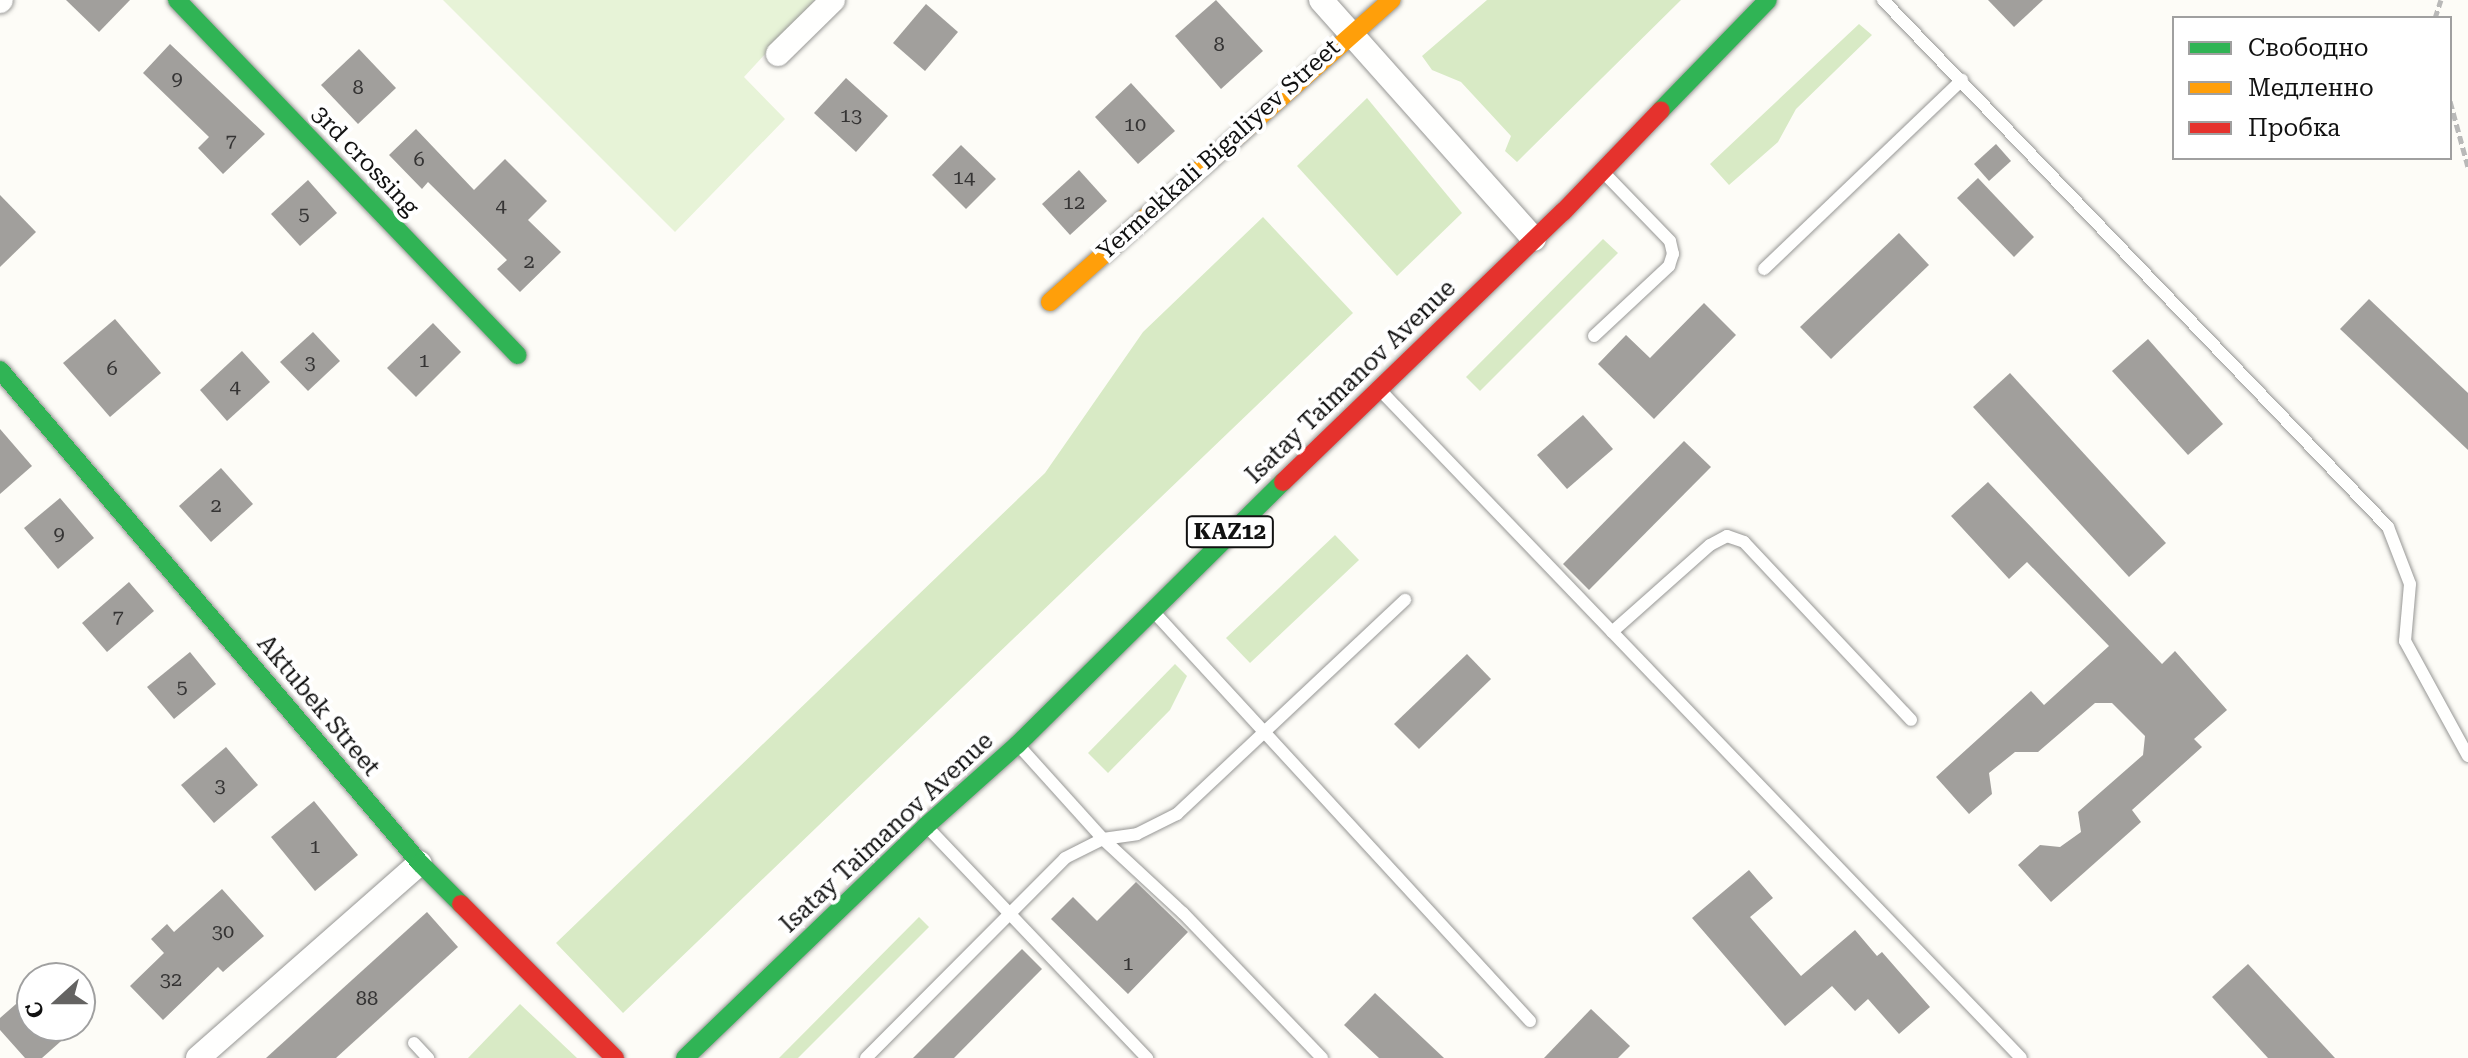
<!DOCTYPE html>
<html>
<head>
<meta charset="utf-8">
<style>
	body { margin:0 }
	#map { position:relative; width:2468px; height:1058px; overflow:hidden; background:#fdfcf7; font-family:"Roboto Serif",serif }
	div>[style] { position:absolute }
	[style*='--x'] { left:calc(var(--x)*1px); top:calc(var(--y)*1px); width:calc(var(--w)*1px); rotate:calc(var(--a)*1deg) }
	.green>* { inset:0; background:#e7f3d7 }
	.forest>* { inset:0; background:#d8eac5 }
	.building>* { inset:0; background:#a19f9c }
	.path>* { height:5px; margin-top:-2.5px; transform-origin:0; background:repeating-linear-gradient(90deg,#b9b9b8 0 8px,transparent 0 12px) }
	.roads { filter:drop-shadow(0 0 2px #979795) drop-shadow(0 0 2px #979795) }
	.lane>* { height:12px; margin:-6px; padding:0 6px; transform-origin:6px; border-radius:6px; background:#fffffe }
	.street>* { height:24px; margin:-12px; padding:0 12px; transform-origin:12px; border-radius:12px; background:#fffffe }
	.fast>* { height:18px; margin:-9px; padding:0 9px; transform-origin:9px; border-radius:9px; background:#30b455 }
	.slow>* { height:18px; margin:-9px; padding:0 9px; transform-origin:9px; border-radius:9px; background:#ff9f0a }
	.jam>* { height:18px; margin:-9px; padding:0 9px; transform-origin:9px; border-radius:9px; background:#e5322d }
	span { translate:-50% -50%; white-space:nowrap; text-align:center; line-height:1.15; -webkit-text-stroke:8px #fff; paint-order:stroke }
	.number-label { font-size:20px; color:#353434 }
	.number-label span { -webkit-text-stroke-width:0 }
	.shield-label span { padding:2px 6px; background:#fff; border:2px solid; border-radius:6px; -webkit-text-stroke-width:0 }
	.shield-label { font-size:22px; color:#111; font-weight:700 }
	.street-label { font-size:24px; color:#111 }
	.legend { position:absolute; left:2172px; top:16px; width:280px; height:144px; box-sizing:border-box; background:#fff; border:2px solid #a0a0a0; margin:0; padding:10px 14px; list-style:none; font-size:24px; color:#111 }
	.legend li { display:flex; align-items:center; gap:16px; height:40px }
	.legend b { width:40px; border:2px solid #a0a0a0 }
	.north { position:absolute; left:16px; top:962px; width:80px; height:80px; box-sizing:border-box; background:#fff; border:2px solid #a0a0a0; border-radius:50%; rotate:249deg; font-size:22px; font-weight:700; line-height:32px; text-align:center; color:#111 }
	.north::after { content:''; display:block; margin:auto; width:28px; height:36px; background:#646362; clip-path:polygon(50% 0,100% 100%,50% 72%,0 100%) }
</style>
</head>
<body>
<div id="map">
	<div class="green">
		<i style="clip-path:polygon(443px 0,815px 0,744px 77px,785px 119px,675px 232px)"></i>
	</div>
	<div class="forest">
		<i style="clip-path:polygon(1487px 0,1681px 0,1517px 162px,1505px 151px,1511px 136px,1461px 82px,1432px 70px,1422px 56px)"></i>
		<i style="clip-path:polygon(1859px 24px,1872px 35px,1796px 109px,1778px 142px,1729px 185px,1710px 164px)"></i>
		<i style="clip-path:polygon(1367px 98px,1462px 213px,1397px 276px,1297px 166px)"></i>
		<i style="clip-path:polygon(1263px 217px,1353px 313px,623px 1013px,556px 943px,1045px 473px,1143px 332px)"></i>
		<i style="clip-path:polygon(1603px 239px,1618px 253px,1480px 391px,1466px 377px)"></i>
		<i style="clip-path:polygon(1335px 535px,1359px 560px,1250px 663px,1226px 638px)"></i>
		<i style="clip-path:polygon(1175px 664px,1187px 676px,1170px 710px,1108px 773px,1088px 753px)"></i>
		<i style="clip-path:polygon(919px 917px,929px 927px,798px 1058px,779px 1058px)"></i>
		<i style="clip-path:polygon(520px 1004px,577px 1058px,468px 1058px)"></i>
	</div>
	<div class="building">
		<i style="clip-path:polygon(66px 0,130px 0,99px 32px)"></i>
		<i style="clip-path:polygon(1216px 0,1263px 51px,1221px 89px,1175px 36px)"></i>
		<i style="clip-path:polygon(1988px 0,2043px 0,2014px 27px)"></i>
		<i style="clip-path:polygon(926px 4px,958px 32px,925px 71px,893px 43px)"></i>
		<i style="clip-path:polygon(170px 44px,265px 134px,223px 174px,198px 148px,209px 137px,143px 73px)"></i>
		<i style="clip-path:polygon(359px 49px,396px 88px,358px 124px,321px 85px)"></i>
		<i style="clip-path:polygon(846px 78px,888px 116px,856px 152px,814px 113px)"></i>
		<i style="clip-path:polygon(1131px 83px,1175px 131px,1138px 164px,1095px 117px)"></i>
		<i style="clip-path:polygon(416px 129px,474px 190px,505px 159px,547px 201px,528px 220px,561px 252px,520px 292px,497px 269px,507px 260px,428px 182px,422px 189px,389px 155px)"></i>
		<i style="clip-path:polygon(1996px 144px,2011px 161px,1989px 181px,1974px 164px)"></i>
		<i style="clip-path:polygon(961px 145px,996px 179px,966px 209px,932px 175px)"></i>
		<i style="clip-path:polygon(1079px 170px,1107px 201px,1070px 235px,1042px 204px)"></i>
		<i style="clip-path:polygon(1978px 178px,2034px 237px,2014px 257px,1957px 198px)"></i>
		<i style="clip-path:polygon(308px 180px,337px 213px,300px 246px,271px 214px)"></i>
		<i style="clip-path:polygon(0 195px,36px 232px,0 267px)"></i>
		<i style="clip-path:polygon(1899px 233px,1929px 265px,1831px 359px,1800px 327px)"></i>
		<i style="clip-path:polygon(2369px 299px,2468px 393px,2468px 450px,2340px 329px)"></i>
		<i style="clip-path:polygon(1704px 303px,1736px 335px,1654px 419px,1598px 364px,1626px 335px,1650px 358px)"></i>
		<i style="clip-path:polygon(115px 319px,161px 373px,110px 417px,63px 363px)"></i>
		<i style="clip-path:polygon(433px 323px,461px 352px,416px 397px,387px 368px)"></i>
		<i style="clip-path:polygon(313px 332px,340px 361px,308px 391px,280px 362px)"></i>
		<i style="clip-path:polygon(2148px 339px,2223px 424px,2188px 455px,2112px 371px)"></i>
		<i style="clip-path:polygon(242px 351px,270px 382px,227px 421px,200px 390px)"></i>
		<i style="clip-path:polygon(2010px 373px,2166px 543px,2129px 577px,1973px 407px)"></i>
		<i style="clip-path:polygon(1583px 415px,1613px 449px,1567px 489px,1537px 455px)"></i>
		<i style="clip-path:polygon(0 429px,32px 466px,0 494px)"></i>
		<i style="clip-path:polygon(1684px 441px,1711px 467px,1589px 590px,1563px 564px)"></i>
		<i style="clip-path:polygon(221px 468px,253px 504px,211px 542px,179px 506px)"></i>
		<i style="clip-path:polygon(1988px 482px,2162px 664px,2175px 651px,2227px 710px,2194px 739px,2202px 747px,2132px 810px,2141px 822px,2051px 902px,2018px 865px,2040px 845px,2060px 847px,2081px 832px,2078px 812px,2143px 755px,2145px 736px,2112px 703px,2095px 703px,2038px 752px,2015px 752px,1989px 773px,1992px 794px,1969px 814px,1936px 777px,2031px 691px,2044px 705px,2109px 646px,2027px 562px,2009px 579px,1951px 516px)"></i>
		<i style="clip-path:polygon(60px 498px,94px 538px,58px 569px,24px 528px)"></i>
		<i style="clip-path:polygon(129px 582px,154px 611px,107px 652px,82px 623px)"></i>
		<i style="clip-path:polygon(190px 652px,216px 684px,174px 719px,147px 687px)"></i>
		<i style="clip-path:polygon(1467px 654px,1491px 679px,1419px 749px,1394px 724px)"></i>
		<i style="clip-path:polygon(226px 747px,258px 785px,214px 823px,181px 785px)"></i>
		<i style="clip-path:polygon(314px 801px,358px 855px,315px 891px,271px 837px)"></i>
		<i style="clip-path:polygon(1749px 870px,1773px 898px,1750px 917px,1801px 976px,1855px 930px,1877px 956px,1882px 952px,1930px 1007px,1899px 1034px,1868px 999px,1855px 1011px,1832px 986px,1785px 1026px,1692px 918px)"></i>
		<i style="clip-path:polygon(1136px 882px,1188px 932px,1128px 994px,1051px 919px,1073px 897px,1097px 921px)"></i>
		<i style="clip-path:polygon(222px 889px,264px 936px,223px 972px,218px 967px,163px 1020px,130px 986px,164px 953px,151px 939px,167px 924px,174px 932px)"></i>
		<i style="clip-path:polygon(427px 912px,458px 947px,336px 1058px,266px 1058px)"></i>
		<i style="clip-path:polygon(1022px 949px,1042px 969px,954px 1058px,913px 1058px)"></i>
		<i style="clip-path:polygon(2248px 964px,2335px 1058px,2268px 1058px,2212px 997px)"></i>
		<i style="clip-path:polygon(32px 990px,32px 1026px,78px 1026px,42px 1058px,25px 1058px,0 1030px,0 1018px)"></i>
		<i style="clip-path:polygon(1375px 993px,1444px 1058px,1379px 1058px,1344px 1025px)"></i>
		<i style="clip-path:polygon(1591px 1009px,1630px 1046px,1618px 1058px,1544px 1058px)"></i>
	</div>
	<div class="path">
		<i style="--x:2435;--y:18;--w:19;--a:-72"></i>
		<i style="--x:2450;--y:101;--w:68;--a:74.7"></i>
	</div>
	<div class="roads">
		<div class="lane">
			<i style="--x:1883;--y:0;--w:730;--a:46.22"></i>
			<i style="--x:2388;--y:527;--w:61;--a:68.9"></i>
			<i style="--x:2410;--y:584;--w:57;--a:95"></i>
			<i style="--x:2405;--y:641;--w:131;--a:61.3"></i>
			<i style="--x:1764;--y:269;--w:274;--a:-43.7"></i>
			<i style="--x:1594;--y:336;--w:103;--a:-43"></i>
			<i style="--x:1669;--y:266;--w:13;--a:-72"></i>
			<i style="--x:1673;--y:254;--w:13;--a:-103"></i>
			<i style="--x:1670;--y:241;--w:95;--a:-134.1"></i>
			<i style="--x:1381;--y:391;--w:924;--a:46.18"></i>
			<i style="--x:1153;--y:611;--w:557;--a:47.4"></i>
			<i style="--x:1612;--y:632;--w:131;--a:-41.6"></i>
			<i style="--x:1710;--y:545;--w:19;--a:-28"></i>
			<i style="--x:1727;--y:536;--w:18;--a:19"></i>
			<i style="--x:1744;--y:542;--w:244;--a:46.8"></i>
			<i style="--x:1020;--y:747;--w:124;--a:47.9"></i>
			<i style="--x:1103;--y:839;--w:109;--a:42.8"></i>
			<i style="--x:1183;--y:913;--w:201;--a:46.2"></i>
			<i style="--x:928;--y:828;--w:318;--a:46.4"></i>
			<i style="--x:414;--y:1043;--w:21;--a:47"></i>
			<i style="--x:866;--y:1058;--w:282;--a:-45.1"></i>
			<i style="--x:1065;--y:858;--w:42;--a:-26.6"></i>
			<i style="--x:1103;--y:839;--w:34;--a:-8"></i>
			<i style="--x:1137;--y:834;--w:45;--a:-26.6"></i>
			<i style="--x:1177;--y:814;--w:313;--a:-43.2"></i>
		</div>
		<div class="street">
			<i style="--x:1321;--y:0;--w:320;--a:48.3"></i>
			<i style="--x:0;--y:1;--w:1;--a:-45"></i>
			<i style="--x:778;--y:54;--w:77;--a:-44.5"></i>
			<i style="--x:198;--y:1058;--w:295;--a:-41.3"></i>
		</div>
		<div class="fast">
			<i style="--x:177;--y:0;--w:492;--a:46.2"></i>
			<i style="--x:1661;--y:110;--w:153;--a:-45.8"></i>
			<i style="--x:0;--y:370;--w:648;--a:49.57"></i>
			<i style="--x:420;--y:863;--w:58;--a:45"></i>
			<i style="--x:685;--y:1058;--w:335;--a:-43.9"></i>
			<i style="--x:926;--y:826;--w:122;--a:-41.7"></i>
			<i style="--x:1017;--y:745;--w:374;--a:-44.7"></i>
		</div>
		<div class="slow">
			<i style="--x:1050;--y:302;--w:456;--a:-41.5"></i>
		</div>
		<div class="jam">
			<i style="--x:1283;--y:482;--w:389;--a:-44"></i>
			<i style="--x:1563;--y:212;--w:141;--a:-46.1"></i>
			<i style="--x:461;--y:904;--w:218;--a:45"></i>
		</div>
	</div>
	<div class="number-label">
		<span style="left:1219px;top:44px">8</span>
		<span style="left:177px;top:78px">9</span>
		<span style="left:358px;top:87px">8</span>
		<span style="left:851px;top:115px">13</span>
		<span style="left:1135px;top:124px">10</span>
		<span style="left:231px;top:141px">7</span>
		<span style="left:419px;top:159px">6</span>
		<span style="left:964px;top:177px">14</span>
		<span style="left:1074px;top:202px">12</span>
		<span style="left:501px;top:205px">4</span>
		<span style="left:304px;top:213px">5</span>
		<span style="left:529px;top:261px">2</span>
		<span style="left:424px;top:360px">1</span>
		<span style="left:310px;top:362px">3</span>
		<span style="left:112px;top:368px">6</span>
		<span style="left:235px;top:386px">4</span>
		<span style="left:216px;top:505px">2</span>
		<span style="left:59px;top:533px">9</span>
		<span style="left:118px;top:617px">7</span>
		<span style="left:182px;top:686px">5</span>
		<span style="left:220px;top:785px">3</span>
		<span style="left:315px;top:846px">1</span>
		<span style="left:223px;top:931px">30</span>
		<span style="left:1128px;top:963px">1</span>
		<span style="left:171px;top:979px">32</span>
		<span style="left:367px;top:998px">88</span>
	</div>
	<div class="shield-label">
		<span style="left:1230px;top:532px">KAZ12</span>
	</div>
	<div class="street-label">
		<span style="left:1219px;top:150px;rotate:-42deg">Yermekkali Bigaliyev Street</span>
		<span style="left:365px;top:161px;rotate:46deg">3rd crossing</span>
		<span style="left:1351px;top:382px;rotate:-44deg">Isatay Taimanov Avenue</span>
		<span style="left:318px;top:706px;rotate:50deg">Aktubek Street</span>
		<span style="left:887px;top:833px;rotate:-43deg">Isatay Taimanov Avenue</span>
	</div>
	<ul class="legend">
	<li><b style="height:10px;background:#30b455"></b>Свободно</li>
	<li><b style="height:10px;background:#ff9f0a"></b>Медленно</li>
	<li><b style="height:10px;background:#e5322d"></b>Пробка</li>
	</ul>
	<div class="north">С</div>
</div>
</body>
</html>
